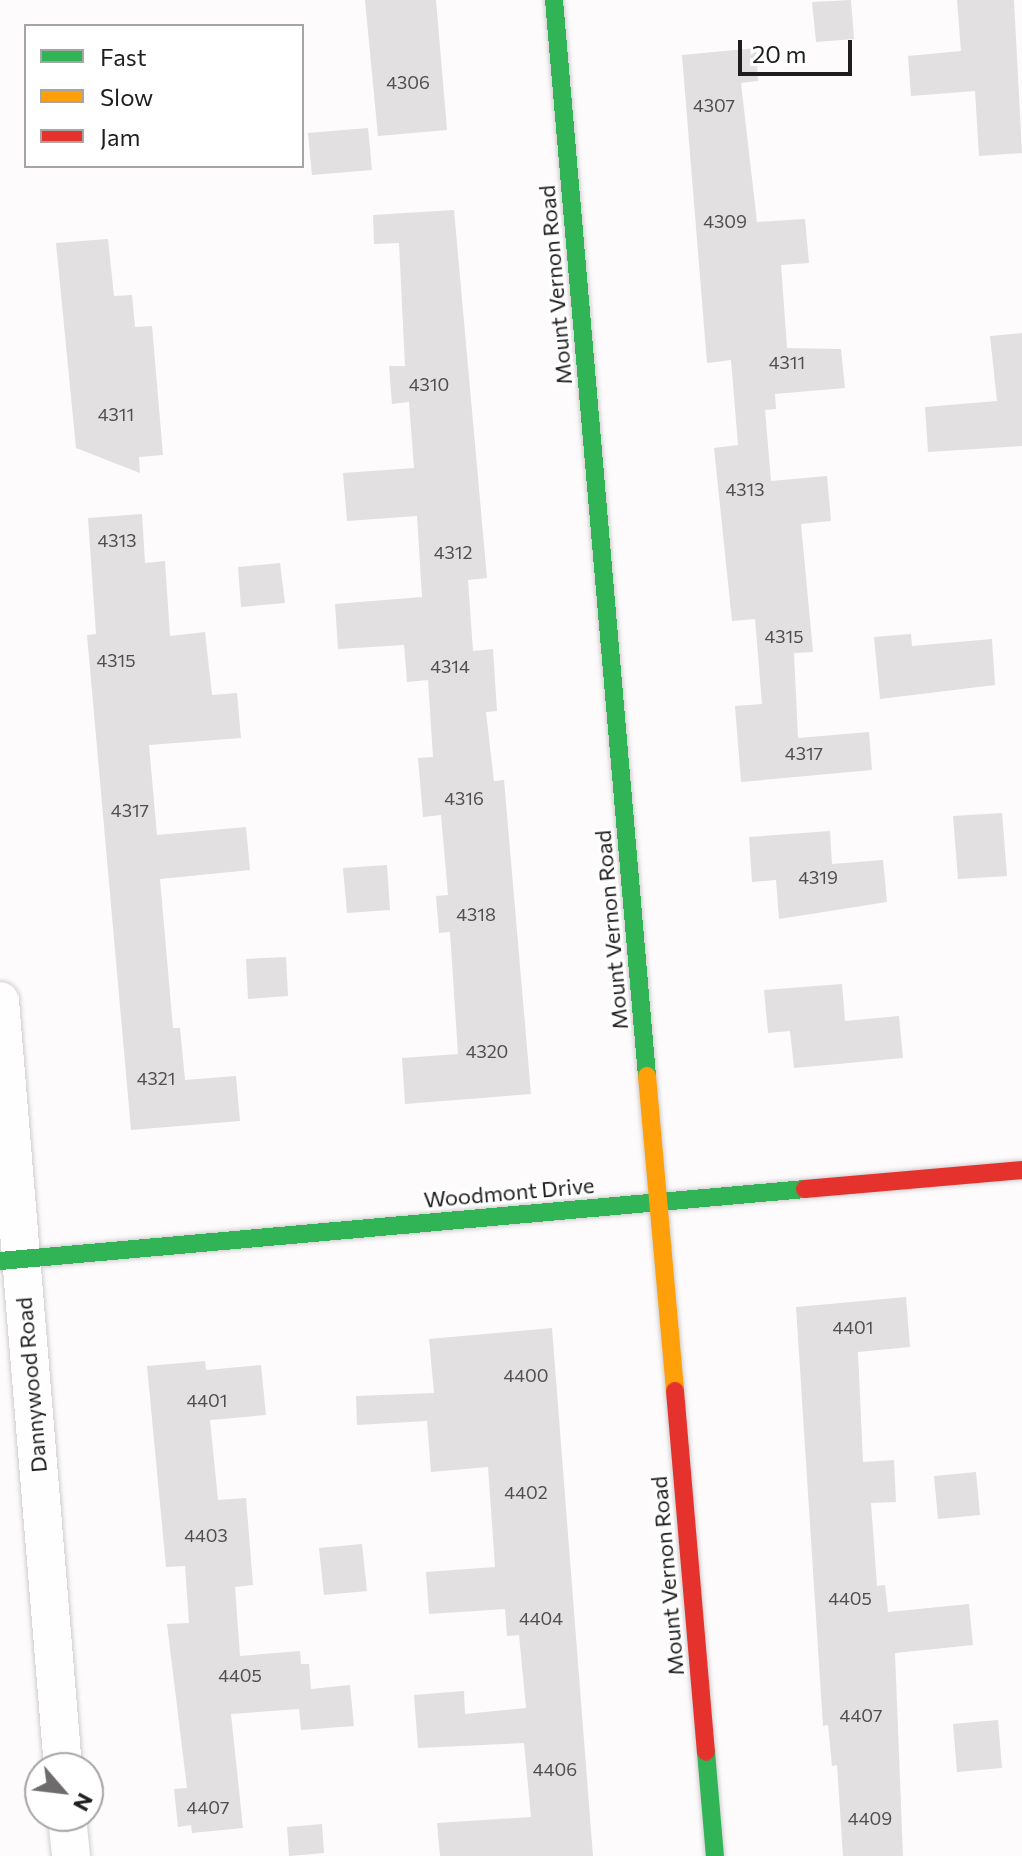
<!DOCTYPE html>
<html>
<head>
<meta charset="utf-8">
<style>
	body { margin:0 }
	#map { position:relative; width:1022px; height:1856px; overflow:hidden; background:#fdfbfc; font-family:Commissioner,sans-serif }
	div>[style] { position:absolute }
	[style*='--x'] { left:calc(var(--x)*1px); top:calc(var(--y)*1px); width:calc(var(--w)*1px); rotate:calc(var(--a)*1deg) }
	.building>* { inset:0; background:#e2e0e0 }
	.roads { filter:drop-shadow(0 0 2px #cfcdce) drop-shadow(0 0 2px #cfcdce) }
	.street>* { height:38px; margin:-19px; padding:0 19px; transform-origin:19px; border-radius:19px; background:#fffeff }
	.fast>* { height:18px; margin:-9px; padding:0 9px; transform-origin:9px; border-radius:9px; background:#30b455 }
	.slow>* { height:18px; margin:-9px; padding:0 9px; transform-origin:9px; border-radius:9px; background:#ff9f0a }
	.jam>* { height:18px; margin:-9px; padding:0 9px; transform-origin:9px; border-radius:9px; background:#e5322d }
	span { translate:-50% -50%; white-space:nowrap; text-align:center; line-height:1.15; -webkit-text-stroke:6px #fff; paint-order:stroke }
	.number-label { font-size:18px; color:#504e4f }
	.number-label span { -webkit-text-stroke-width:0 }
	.street-label { font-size:22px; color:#1f1e1f }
	.legend { position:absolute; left:24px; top:24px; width:280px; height:144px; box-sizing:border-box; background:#fff; border:2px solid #a5a5a5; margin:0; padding:10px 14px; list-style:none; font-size:24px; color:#1f1e1f }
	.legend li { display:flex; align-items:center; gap:16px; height:40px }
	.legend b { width:40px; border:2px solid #a5a5a5 }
	.north { position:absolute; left:24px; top:1752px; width:80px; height:80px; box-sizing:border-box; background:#fff; border:2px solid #a5a5a5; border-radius:50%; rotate:118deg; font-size:22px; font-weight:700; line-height:32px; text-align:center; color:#1f1e1f }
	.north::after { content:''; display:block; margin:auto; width:28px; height:36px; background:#6d6b6c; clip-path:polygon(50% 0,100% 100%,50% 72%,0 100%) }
	.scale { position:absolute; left:738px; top:40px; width:114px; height:36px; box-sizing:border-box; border:4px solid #1f1e1f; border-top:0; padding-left:10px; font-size:24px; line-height:28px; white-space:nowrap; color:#1f1e1f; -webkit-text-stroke:6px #fff; paint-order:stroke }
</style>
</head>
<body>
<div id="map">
	<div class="building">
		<i style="clip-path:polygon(365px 0,436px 0,447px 130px,378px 136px)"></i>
		<i style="clip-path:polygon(851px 0,854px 39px,816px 42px,812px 2px)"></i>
		<i style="clip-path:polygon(957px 0,1014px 0,1022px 153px,979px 156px,975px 91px,911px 96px,908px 56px,961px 51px)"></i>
		<i style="clip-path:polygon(756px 48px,758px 81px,741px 83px,757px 222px,805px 219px,809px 263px,781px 265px,787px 348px,841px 349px,845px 388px,775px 394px,776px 409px,765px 410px,771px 481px,827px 476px,831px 521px,801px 524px,813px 652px,794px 653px,798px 738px,869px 732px,872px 770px,741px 782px,735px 706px,762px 704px,755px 619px,732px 621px,714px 448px,738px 445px,731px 360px,707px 363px,682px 55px)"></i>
		<i style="clip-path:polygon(368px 128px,372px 170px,312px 175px,308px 133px)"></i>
		<i style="clip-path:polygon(454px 210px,487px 578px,468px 580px,473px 651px,493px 649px,497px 711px,486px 712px,494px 781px,504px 780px,531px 1094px,405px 1104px,402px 1058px,458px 1054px,450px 932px,439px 933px,436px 896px,448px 895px,441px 815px,423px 817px,418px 758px,433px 757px,428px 680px,407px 682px,404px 645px,338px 649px,335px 604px,422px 597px,417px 516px,347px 521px,343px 473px,414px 468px,409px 402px,392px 404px,389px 366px,405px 366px,399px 243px,374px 244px,373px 215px)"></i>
		<i style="clip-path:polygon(108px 239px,114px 296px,132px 295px,135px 327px,152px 326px,163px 455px,139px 457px,140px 473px,76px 448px,56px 243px)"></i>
		<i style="clip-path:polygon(1022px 333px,1022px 446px,928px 452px,925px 407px,997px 401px,990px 336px)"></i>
		<i style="clip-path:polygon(142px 514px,145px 563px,165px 561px,170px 636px,205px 632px,212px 695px,237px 693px,241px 738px,149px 745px,157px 835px,246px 827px,250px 870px,160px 879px,173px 1028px,180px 1028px,185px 1080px,236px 1076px,240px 1121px,131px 1130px,87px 635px,96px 634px,88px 518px)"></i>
		<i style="clip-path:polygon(280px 563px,285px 603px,241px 607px,238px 567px)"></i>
		<i style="clip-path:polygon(911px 634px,912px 646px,992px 639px,995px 685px,880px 699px,874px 637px)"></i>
		<i style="clip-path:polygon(1002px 813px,1007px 876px,958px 879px,953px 816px)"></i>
		<i style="clip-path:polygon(830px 831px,832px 864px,883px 860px,887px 902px,779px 919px,776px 880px,752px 882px,749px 837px)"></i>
		<i style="clip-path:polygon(387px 865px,390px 910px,347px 913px,343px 868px)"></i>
		<i style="clip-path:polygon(286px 957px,288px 996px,248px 999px,246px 959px)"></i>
		<i style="clip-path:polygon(842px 984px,845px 1021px,899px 1016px,903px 1058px,794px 1068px,790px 1031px,768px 1033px,764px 990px)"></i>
		<i style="clip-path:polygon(906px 1297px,910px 1347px,858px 1352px,863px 1462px,894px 1460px,896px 1502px,871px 1503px,877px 1586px,885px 1585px,888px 1612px,969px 1604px,973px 1645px,895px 1653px,903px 1856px,843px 1856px,837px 1765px,832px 1766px,828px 1725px,823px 1726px,796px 1307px)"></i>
		<i style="clip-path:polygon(552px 1328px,593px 1856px,440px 1856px,437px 1823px,531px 1817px,524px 1743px,418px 1748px,414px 1695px,464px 1691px,465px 1714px,526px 1708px,519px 1635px,507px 1636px,505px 1609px,429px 1614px,426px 1572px,495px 1567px,488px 1467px,431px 1472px,427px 1421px,357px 1425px,356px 1396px,434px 1393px,429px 1339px)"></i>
		<i style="clip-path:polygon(205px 1361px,206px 1370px,261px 1365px,266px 1415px,210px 1420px,218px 1500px,246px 1498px,253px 1585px,235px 1587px,240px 1656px,300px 1651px,301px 1664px,309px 1664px,311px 1689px,350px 1685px,354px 1726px,301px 1730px,299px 1709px,231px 1714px,243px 1828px,192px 1833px,191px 1825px,178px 1827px,174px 1789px,187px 1788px,167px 1624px,189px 1623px,185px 1566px,166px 1567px,147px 1366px)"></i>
		<i style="clip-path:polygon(976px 1472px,980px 1515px,938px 1519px,934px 1476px)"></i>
		<i style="clip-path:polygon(362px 1544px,367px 1591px,324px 1595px,319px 1548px)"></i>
		<i style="clip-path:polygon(998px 1720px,1002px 1768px,957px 1772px,953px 1724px)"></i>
		<i style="clip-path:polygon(322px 1824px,324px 1853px,289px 1856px,287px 1827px)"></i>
	</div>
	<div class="roads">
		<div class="street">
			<i style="--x:0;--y:1001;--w:770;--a:85.3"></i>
			<i style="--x:67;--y:1816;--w:40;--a:84.3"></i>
		</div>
		<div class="fast">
			<i style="--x:554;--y:0;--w:1080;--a:85.06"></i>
			<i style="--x:0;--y:1261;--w:808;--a:-5.11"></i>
			<i style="--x:706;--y:1752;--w:104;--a:85.1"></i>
		</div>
		<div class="slow">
			<i style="--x:647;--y:1076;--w:316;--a:84.9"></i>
		</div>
		<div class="jam">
			<i style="--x:805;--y:1189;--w:218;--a:-5"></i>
			<i style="--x:675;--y:1391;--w:362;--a:85.1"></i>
		</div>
	</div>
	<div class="number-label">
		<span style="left:408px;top:82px">4306</span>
		<span style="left:714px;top:105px">4307</span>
		<span style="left:725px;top:221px">4309</span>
		<span style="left:787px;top:362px">4311</span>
		<span style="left:429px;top:384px">4310</span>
		<span style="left:116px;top:414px">4311</span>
		<span style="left:745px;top:489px">4313</span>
		<span style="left:117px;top:540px">4313</span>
		<span style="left:453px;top:552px">4312</span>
		<span style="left:784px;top:636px">4315</span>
		<span style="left:116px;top:660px">4315</span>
		<span style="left:450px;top:666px">4314</span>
		<span style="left:804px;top:753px">4317</span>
		<span style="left:464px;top:798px">4316</span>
		<span style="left:130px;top:810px">4317</span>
		<span style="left:818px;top:877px">4319</span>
		<span style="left:476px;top:914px">4318</span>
		<span style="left:487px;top:1051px">4320</span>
		<span style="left:156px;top:1078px">4321</span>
		<span style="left:853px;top:1327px">4401</span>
		<span style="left:526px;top:1375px">4400</span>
		<span style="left:207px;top:1400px">4401</span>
		<span style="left:526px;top:1492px">4402</span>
		<span style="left:206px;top:1535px">4403</span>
		<span style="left:850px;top:1598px">4405</span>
		<span style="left:541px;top:1618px">4404</span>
		<span style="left:240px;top:1675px">4405</span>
		<span style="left:861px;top:1715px">4407</span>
		<span style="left:555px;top:1769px">4406</span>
		<span style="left:208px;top:1807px">4407</span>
		<span style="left:870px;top:1818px">4409</span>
	</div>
	<div class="street-label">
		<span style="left:555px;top:285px;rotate:-95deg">Mount Vernon Road</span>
		<span style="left:611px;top:930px;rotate:-95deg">Mount Vernon Road</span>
		<span style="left:509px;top:1192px;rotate:-5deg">Woodmont Drive</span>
		<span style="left:31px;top:1385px;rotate:-95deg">Dannywood Road</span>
		<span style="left:667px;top:1576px;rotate:-95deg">Mount Vernon Road</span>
	</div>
	<ul class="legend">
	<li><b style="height:10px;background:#30b455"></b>Fast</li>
	<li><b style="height:10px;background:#ff9f0a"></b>Slow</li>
	<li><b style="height:10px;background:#e5322d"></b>Jam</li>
	</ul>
	<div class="north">N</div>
	<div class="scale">20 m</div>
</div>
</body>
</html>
